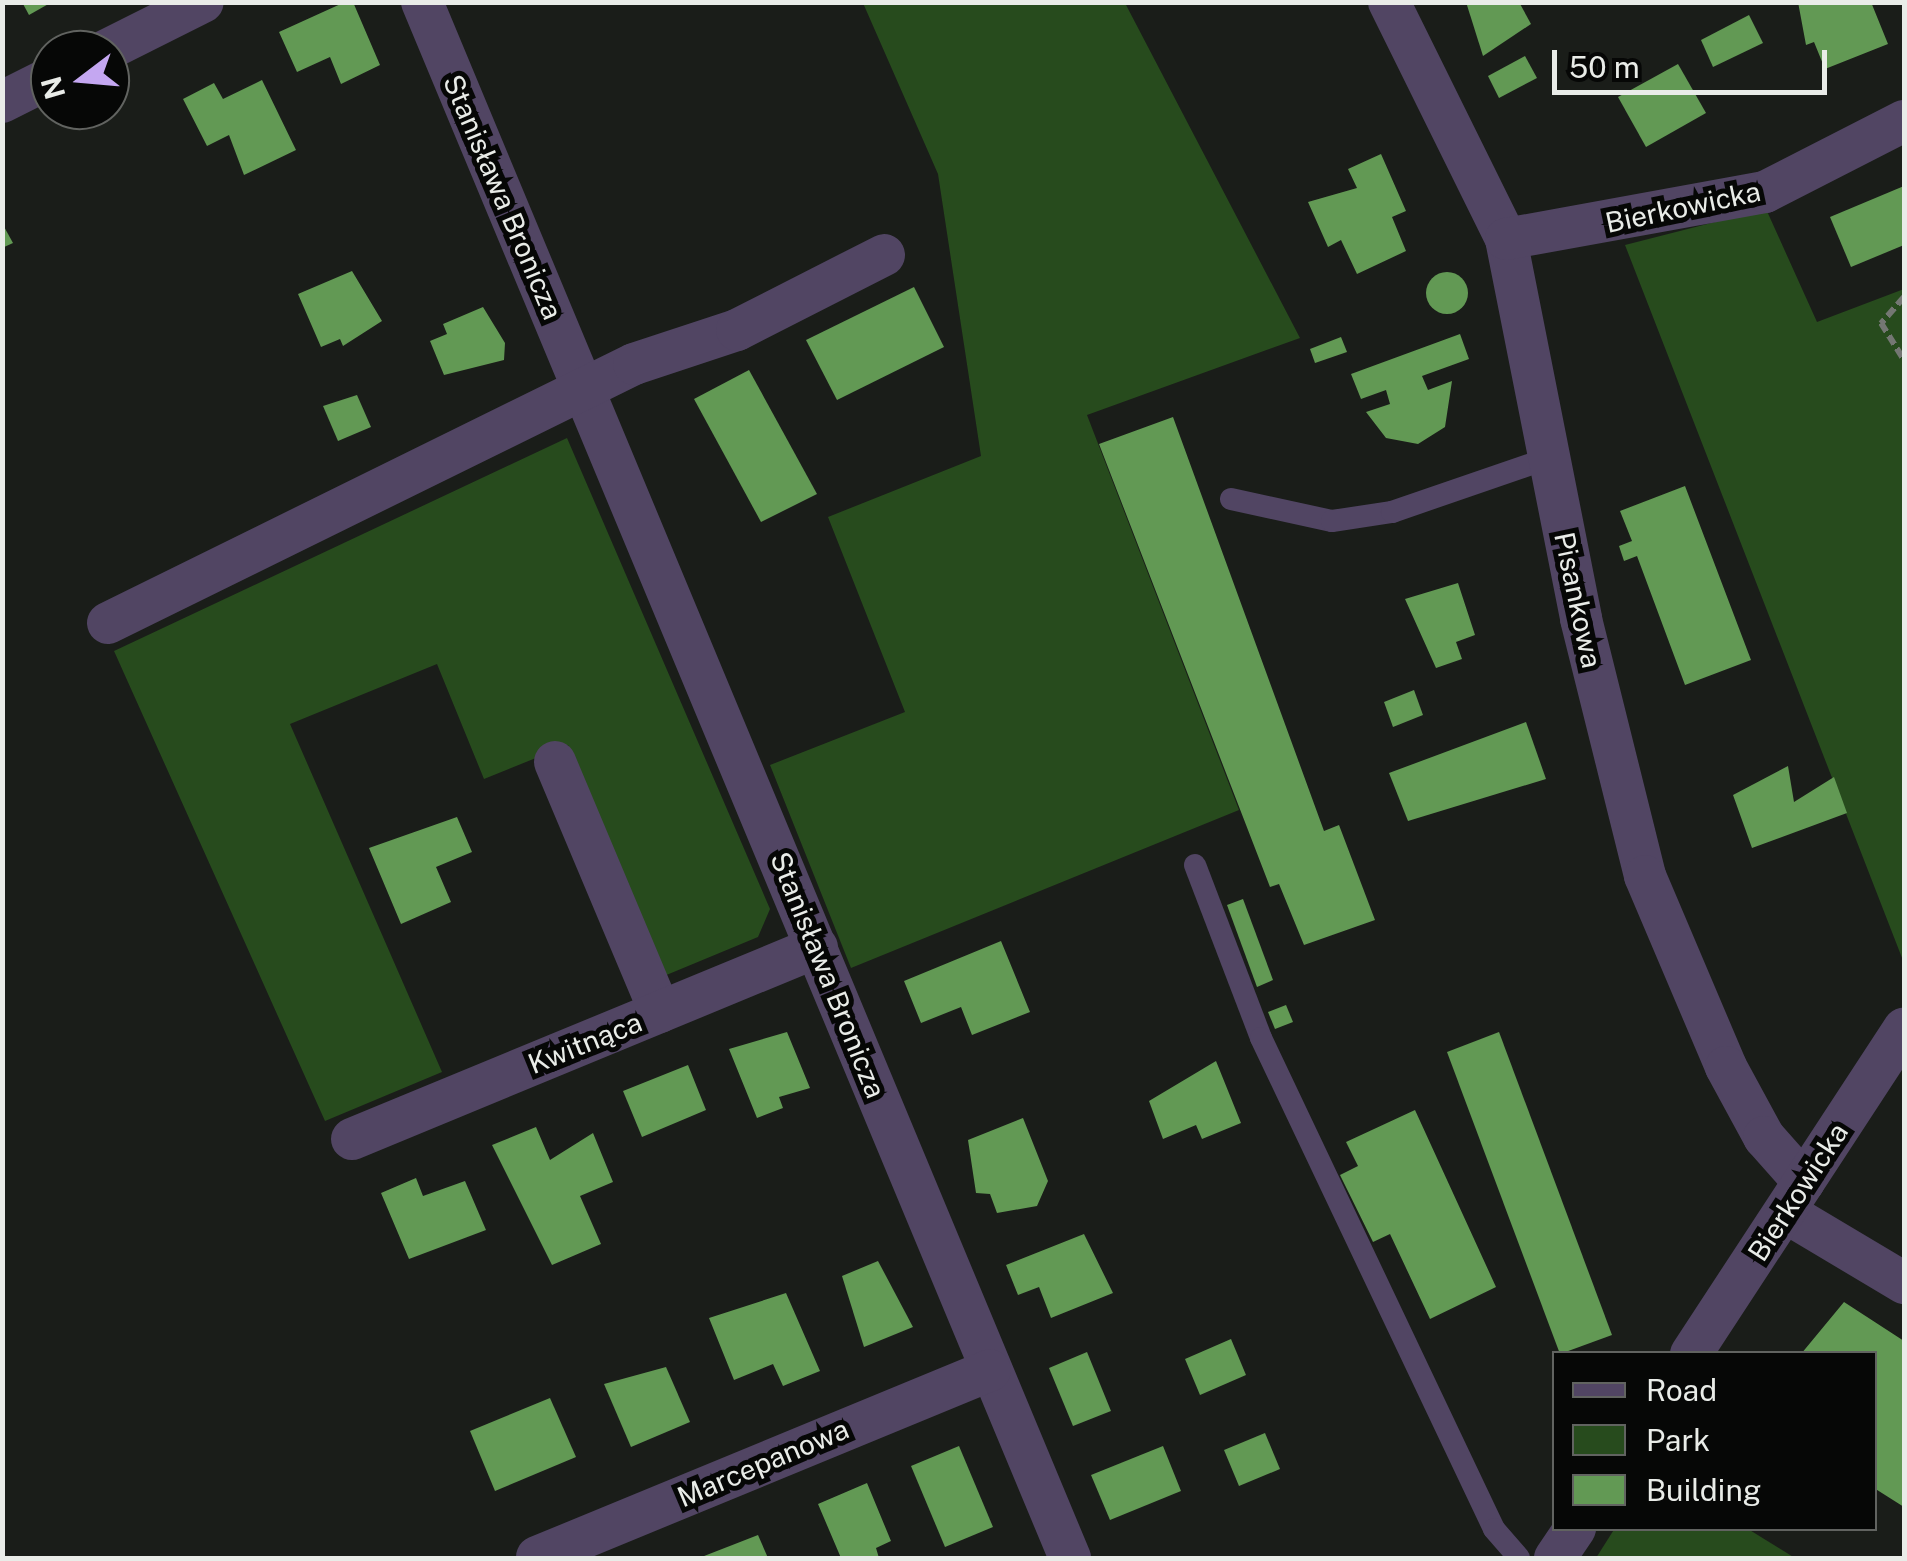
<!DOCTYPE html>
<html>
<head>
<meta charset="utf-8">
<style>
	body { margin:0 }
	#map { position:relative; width:1907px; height:1561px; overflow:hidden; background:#1a1d19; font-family:"Public Sans",sans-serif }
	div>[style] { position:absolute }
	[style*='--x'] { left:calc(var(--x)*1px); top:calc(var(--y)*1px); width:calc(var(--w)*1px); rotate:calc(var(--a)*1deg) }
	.green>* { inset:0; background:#274b1d }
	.building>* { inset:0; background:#629954 }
	.round { border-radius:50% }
	.path>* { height:6px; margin-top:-3px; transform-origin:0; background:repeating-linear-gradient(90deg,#747773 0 10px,transparent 0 15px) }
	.service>* { height:22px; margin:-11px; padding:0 11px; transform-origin:11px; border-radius:11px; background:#514563 }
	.minor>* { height:42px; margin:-21px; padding:0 21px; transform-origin:21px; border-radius:21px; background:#514563 }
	span { translate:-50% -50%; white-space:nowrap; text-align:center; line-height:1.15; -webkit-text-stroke:10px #060706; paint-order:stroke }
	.street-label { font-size:28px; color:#e9ece8 }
	.frame { position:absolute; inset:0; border:5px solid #e9ece8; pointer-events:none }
	.legend { position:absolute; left:1552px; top:1351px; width:325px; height:180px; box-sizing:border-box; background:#060706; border:2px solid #616360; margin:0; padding:12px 18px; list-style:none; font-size:30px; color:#e9ece8 }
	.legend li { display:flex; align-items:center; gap:20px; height:50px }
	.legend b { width:50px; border:2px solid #616360 }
	.north { position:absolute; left:30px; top:30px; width:100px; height:100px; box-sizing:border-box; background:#060706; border:2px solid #616360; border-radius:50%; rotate:254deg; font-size:28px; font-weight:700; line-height:40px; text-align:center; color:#e9ece8 }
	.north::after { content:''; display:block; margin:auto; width:35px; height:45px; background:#c4a7f1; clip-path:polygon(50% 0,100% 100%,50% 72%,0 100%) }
	.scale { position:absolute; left:1552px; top:50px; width:275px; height:45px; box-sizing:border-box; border:5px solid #e9ece8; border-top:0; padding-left:12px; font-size:30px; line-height:35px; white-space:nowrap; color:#e9ece8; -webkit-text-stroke:8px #060706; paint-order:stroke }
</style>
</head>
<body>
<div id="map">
	<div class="green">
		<i style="clip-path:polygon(863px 3px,1125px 3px,1300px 338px,1087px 415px,1239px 810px,851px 968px,770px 765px,905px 712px,828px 517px,981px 456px,938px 174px)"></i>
		<i style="clip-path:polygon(1766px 209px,1817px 322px,1904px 289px,1904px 963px,1625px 245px)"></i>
		<i style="clip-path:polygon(567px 438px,770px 909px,758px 937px,664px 976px,568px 745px,484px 779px,437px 664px,290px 724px,442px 1072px,325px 1121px,114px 651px)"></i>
		<i style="clip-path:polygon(1615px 1528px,1748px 1529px,1795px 1558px,1596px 1558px)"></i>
	</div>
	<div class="building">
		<i style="clip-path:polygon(22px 2px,52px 2px,29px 15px)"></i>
		<i style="clip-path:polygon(345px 2px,353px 2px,380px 65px,341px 84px,330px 57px,297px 72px,279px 32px)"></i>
		<i style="clip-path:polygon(1466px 2px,1519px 2px,1531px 24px,1483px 56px)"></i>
		<i style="clip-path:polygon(1798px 2px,1871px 2px,1888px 44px,1825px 69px,1814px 42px,1806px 45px)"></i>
		<i style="clip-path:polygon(1749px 15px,1763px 43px,1713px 67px,1701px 40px)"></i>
		<i style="clip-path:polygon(1525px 56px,1537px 78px,1499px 98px,1488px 76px)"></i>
		<i style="clip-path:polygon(1678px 64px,1706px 113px,1646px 147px,1618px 97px)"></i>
		<i style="clip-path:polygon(262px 80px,296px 150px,244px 175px,229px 135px,207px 146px,183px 99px,214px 83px,223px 99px)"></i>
		<i style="clip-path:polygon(1381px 154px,1406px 211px,1392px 217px,1406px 251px,1357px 274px,1341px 240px,1328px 247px,1308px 202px,1357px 188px,1348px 169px)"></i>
		<i style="clip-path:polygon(1904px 186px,1904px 245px,1851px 267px,1830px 217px)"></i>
		<i style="clip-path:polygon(2px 223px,13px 243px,2px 248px)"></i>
		<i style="clip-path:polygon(352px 271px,382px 321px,343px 346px,340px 339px,321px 347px,298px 294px)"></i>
		<i class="round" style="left:1426px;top:272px;width:42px;height:42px"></i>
		<i style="clip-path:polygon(914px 287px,944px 347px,837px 400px,806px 340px)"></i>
		<i style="clip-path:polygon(483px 307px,505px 343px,504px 360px,444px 375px,430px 341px,447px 334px,443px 324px)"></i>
		<i style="clip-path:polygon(1460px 334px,1469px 359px,1422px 376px,1428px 390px,1452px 381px,1445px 427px,1418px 444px,1386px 438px,1366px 412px,1390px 404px,1386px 390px,1361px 399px,1351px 374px)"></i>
		<i style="clip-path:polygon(1341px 337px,1347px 352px,1315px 363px,1310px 349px)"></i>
		<i style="clip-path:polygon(749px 370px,817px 494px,761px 522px,694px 399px)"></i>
		<i style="clip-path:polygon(357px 395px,371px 427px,338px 441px,323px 406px)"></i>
		<i style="clip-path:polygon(1173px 417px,1324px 831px,1339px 825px,1375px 920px,1304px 945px,1279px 884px,1270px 887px,1099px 444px)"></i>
		<i style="clip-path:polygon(1685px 486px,1751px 660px,1685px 685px,1637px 556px,1624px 561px,1619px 546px,1632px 541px,1620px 511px)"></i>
		<i style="clip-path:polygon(1458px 583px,1475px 635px,1456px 642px,1462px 659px,1436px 668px,1405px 599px)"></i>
		<i style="clip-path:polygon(1414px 690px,1423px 715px,1393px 727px,1384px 702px)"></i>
		<i style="clip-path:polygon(1526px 722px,1546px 779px,1408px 821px,1389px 773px)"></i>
		<i style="clip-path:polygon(1788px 766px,1794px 802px,1834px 777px,1847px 813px,1752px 848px,1733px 795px)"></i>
		<i style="clip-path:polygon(457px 817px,472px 852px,436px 867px,451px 902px,401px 924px,369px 848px)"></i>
		<i style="clip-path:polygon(1243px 899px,1273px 980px,1257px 987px,1227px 905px)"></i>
		<i style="clip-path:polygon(1001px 941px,1030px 1012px,972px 1035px,961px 1007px,921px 1023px,904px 981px)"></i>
		<i style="clip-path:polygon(1286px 1005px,1293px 1022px,1275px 1029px,1268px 1012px)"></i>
		<i style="clip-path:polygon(787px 1032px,810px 1088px,779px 1097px,783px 1108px,757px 1118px,729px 1049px)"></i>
		<i style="clip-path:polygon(1499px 1032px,1612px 1335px,1560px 1354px,1447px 1052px)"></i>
		<i style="clip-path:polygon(1216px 1061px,1241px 1123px,1202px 1139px,1196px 1125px,1163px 1139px,1149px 1101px)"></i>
		<i style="clip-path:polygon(688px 1065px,706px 1110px,642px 1137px,623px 1091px)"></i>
		<i style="clip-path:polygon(1415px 1110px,1496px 1287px,1430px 1319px,1390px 1234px,1373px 1242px,1340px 1175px,1358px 1166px,1346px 1142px)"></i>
		<i style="clip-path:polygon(1023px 1118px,1048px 1181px,1037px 1206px,997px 1213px,990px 1194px,976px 1193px,968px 1140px)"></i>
		<i style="clip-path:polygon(536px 1127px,550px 1160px,593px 1133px,613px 1182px,580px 1196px,601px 1244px,552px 1265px,492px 1145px)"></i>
		<i style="clip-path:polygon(416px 1178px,423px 1196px,465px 1181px,486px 1230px,409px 1259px,381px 1193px)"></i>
		<i style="clip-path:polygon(1084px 1234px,1113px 1293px,1051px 1318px,1039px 1287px,1018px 1295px,1006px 1265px)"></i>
		<i style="clip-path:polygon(878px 1261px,913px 1327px,864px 1347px,842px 1276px)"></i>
		<i style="clip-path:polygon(786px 1293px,820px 1371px,783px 1386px,773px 1364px,734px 1380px,709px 1318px)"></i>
		<i style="clip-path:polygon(1844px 1302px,1904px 1341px,1904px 1507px,1874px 1488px,1874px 1354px,1801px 1354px)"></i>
		<i style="clip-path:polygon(1231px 1339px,1246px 1375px,1200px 1395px,1185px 1359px)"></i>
		<i style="clip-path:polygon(1087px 1352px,1111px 1411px,1073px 1426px,1049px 1368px)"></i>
		<i style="clip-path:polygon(666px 1367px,690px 1422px,631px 1447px,604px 1384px)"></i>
		<i style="clip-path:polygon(550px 1398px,576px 1457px,495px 1491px,470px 1431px)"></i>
		<i style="clip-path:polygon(1265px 1433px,1280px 1469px,1239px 1486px,1224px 1450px)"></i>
		<i style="clip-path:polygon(959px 1446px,993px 1527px,945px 1547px,911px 1466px)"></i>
		<i style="clip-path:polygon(1163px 1446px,1181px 1491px,1110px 1520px,1091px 1475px)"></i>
		<i style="clip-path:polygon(867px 1483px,891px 1541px,876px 1548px,879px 1558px,841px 1558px,818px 1504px)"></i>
		<i style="clip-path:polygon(758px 1535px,768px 1558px,699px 1558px)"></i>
	</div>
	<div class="path">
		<i style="--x:1904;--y:297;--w:35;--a:131"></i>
		<i style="--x:1881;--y:323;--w:44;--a:58.1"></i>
	</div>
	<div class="service">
		<i style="--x:1231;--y:499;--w:103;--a:12.3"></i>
		<i style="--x:1332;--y:521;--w:61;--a:-8.5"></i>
		<i style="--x:1392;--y:512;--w:166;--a:-19"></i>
		<i style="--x:1195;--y:865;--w:185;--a:69.1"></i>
		<i style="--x:1261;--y:1038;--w:543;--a:64.61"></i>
		<i style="--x:1494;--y:1529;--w:38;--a:49"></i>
	</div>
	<div class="minor">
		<i style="--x:422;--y:2;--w:1686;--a:67.39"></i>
		<i style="--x:1389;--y:2;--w:264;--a:63.7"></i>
		<i style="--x:1506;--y:239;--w:387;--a:78.8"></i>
		<i style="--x:1581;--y:619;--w:265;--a:76"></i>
		<i style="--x:1645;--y:876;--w:207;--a:67"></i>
		<i style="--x:1726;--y:1067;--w:80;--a:61.5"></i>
		<i style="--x:1764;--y:1137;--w:60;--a:48.4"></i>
		<i style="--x:107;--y:50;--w:107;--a:-26.6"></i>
		<i style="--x:2;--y:102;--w:54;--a:-26.6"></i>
		<i style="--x:1506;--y:239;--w:263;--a:-10.3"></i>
		<i style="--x:1765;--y:192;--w:156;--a:-27.1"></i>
		<i style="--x:108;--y:623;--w:586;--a:-26.22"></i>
		<i style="--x:634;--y:364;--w:108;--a:-18.3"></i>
		<i style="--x:737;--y:330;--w:165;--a:-27"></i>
		<i style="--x:555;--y:762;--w:271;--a:67.2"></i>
		<i style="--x:352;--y:1139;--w:503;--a:-22.44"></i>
		<i style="--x:1785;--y:1212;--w:139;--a:30.8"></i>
		<i style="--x:1691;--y:1354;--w:389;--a:-56.8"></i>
		<i style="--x:537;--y:1557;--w:490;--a:-22.4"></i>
		<i style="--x:1555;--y:1558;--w:36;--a:-56"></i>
	</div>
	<div class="street-label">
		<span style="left:503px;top:197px;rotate:67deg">Stanisława Bronicza</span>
		<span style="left:1683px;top:207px;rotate:-12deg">Bierkowicka</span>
		<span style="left:1578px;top:600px;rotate:78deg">Pisankowa</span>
		<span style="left:828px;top:975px;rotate:68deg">Stanisława Bronicza</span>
		<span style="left:585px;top:1043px;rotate:-22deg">Kwitnąca</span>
		<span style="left:1798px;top:1192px;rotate:-57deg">Bierkowicka</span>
		<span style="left:763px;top:1463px;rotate:-23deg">Marcepanowa</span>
	</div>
	<div class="frame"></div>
	<ul class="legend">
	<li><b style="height:12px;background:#514563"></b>Road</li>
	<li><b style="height:28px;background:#274b1d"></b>Park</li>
	<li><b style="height:28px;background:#629954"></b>Building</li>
	</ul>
	<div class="north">N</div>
	<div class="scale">50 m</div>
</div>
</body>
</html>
